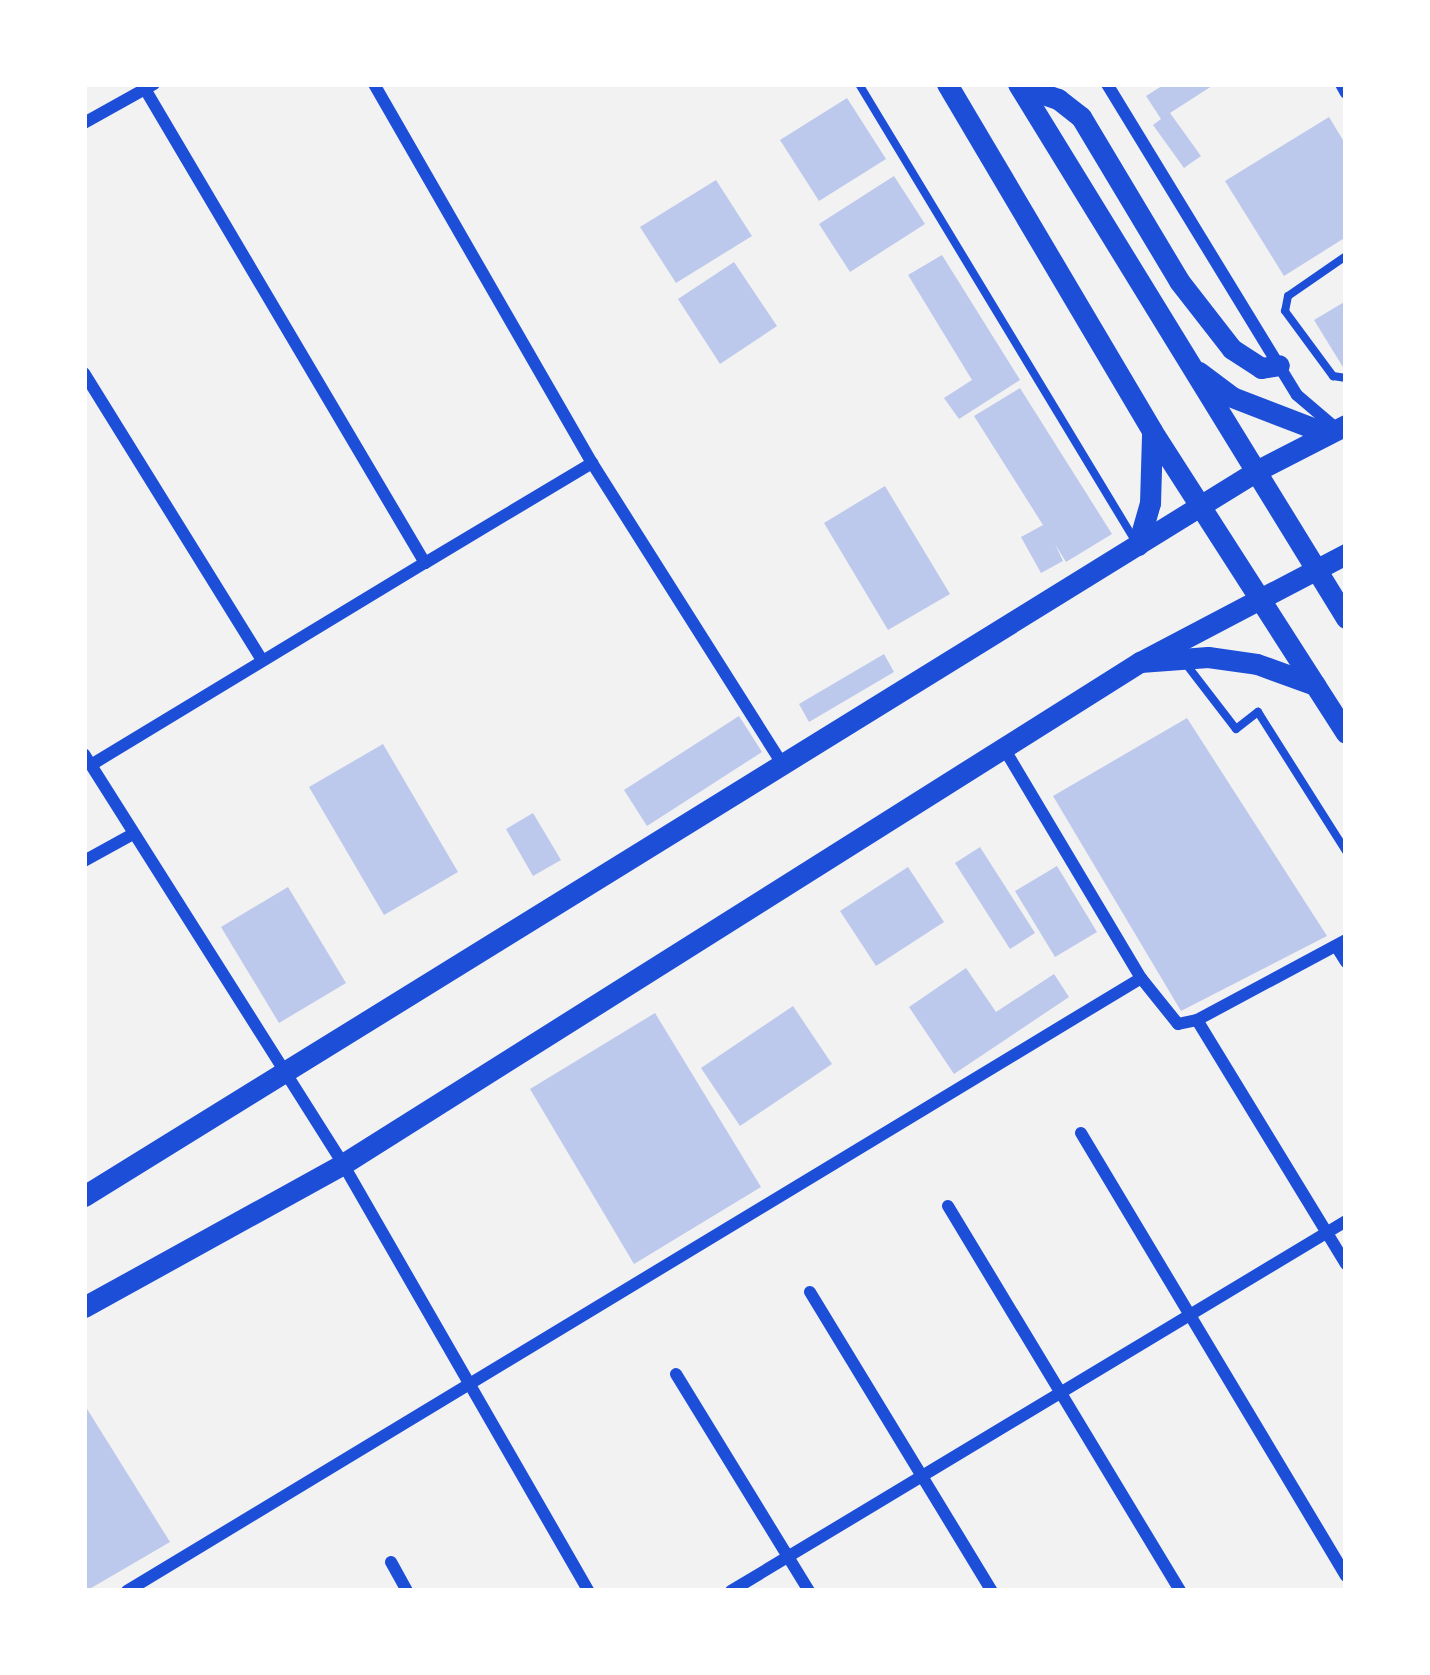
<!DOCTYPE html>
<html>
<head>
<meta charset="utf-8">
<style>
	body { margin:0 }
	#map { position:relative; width:1430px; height:1675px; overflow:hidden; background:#f2f2f2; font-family:"Alegreya Sans",sans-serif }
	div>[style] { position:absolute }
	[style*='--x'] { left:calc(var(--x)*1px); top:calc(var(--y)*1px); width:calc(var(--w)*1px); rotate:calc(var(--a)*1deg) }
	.building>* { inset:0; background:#bdc9ec }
	.service>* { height:8px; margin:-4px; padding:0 4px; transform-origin:4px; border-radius:4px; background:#1d4ed8 }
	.minor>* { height:12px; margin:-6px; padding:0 6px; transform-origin:6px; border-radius:6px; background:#1d4ed8 }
	.secondary>* { height:21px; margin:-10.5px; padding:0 10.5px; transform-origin:10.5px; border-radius:10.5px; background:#1d4ed8 }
	.primary>* { height:21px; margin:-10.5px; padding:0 10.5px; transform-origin:10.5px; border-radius:10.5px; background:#1d4ed8 }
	span { translate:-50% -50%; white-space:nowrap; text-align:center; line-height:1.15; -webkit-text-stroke:9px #fff; paint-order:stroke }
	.frame { position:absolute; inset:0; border:87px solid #fff; pointer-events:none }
</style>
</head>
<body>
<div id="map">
	<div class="building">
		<i style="clip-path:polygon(1165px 84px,1215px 84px,1170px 113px,1201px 156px,1184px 168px,1153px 125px,1161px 119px,1146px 96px)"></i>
		<i style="clip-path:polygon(847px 98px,886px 159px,819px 201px,780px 140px)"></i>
		<i style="clip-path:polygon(1329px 117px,1346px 145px,1346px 237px,1284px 276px,1225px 181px)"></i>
		<i style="clip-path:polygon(894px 176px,925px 224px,850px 272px,819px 224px)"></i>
		<i style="clip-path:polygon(716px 180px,752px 236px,676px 283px,640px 227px)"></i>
		<i style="clip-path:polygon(942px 255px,1020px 380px,959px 419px,944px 398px,972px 380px,908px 275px)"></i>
		<i style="clip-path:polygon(734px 262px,777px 326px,720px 364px,678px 299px)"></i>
		<i style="clip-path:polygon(1346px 301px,1346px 372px,1314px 320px)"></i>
		<i style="clip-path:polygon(1020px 388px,1112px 534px,1066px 562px,1055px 544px,1063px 561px,1041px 573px,1021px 537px,1043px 525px,974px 416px)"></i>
		<i style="clip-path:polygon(885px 486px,950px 594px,888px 630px,824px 523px)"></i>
		<i style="clip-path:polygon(884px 654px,894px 672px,809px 722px,799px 704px)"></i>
		<i style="clip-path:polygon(739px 716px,762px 752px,647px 826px,624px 790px)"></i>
		<i style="clip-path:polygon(1187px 718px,1327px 936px,1181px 1011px,1053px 796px)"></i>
		<i style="clip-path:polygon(383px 744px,458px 872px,384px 915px,309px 787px)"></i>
		<i style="clip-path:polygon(533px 813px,561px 860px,533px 876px,506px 829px)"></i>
		<i style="clip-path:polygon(980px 847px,1035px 933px,1010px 949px,955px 863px)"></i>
		<i style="clip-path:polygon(1057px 866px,1097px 932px,1055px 957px,1015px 891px)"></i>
		<i style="clip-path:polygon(908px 867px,944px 922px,876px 966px,840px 911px)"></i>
		<i style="clip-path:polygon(288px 887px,346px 983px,279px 1023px,221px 927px)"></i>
		<i style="clip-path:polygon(966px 968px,996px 1012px,1054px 974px,1069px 997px,954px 1074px,909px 1007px)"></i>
		<i style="clip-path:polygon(793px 1006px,832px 1064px,740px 1126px,701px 1068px)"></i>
		<i style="clip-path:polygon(655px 1013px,761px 1187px,634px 1264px,530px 1089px)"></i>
		<i style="clip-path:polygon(84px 1404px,170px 1542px,86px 1591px,84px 1591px)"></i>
	</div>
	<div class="service">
		<i style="--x:859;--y:84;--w:532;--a:58.85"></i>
		<i style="--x:1346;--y:256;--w:70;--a:145.4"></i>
		<i style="--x:1288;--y:296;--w:15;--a:101"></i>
		<i style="--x:1285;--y:311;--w:81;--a:53.6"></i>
		<i style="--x:1333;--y:376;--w:13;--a:9"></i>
		<i style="--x:1186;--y:664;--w:82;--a:52.4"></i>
		<i style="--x:1236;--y:729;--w:28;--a:-38"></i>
		<i style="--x:1258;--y:712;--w:165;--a:57.7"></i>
	</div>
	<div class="minor">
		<i style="--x:374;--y:84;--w:437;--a:60.1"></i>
		<i style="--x:592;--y:463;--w:357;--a:57.7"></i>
		<i style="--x:1107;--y:84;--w:364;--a:58.6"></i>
		<i style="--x:1297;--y:395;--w:52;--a:40.4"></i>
		<i style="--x:1341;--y:84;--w:10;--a:61"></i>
		<i style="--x:84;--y:123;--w:80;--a:-29.1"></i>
		<i style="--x:84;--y:373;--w:336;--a:58.2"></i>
		<i style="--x:425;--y:563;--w:195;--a:-30.9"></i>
		<i style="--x:1002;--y:745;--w:271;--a:59.2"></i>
		<i style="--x:1141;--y:978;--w:59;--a:51.2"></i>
		<i style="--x:1178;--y:1024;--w:19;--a:-12"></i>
		<i style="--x:1197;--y:1020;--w:169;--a:-28.2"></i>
		<i style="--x:84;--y:754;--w:13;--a:58"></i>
		<i style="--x:91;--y:765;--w:390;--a:-31.2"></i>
		<i style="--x:425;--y:563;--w:551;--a:-120.57"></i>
		<i style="--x:91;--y:765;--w:472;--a:57.7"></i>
		<i style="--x:343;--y:1164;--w:493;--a:60.1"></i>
		<i style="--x:84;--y:861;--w:56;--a:-28.9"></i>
		<i style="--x:1336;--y:946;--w:19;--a:58"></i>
		<i style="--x:1197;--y:1020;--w:286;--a:58.6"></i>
		<i style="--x:1081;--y:1133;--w:516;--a:59.11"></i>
		<i style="--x:948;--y:1206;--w:449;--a:58.9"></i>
		<i style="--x:810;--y:1292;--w:350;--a:58.7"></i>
		<i style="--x:676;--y:1374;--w:255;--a:58.5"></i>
		<i style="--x:391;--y:1562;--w:33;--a:61"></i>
		<i style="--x:127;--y:1591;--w:1185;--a:-31.15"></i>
		<i style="--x:731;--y:1591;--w:718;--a:-31.03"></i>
	</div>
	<div class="secondary">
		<i style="--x:84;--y:1196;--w:1380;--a:-31.73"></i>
		<i style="--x:1258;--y:470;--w:99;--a:-27.1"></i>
		<i style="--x:84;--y:1307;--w:296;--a:-28.9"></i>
		<i style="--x:343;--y:1164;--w:942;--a:-32.21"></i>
		<i style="--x:1140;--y:662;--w:233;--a:-27.7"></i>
	</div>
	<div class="primary">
		<i style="--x:947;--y:84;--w:403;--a:59.4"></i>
		<i style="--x:1152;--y:431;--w:359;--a:57.3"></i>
		<i style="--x:1018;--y:84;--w:627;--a:58.44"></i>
		<i style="--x:1020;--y:86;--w:40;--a:18.9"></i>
		<i style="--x:1058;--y:99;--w:29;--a:38"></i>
		<i style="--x:1081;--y:117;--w:191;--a:59.1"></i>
		<i style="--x:1179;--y:281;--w:86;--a:52.1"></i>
		<i style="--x:1232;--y:349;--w:35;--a:33"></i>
		<i style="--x:1261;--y:368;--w:18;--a:-9"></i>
		<i style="--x:1199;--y:372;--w:41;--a:37.1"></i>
		<i style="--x:1232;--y:397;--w:101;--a:21"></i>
		<i style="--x:1138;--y:545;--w:44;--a:-74.1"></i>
		<i style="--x:1150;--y:503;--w:69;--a:-88.3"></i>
		<i style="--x:1140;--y:662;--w:68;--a:-4.2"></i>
		<i style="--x:1208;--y:657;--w:49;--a:8.1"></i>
		<i style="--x:1257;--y:664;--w:62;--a:19.9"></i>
	</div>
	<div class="frame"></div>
</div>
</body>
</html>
